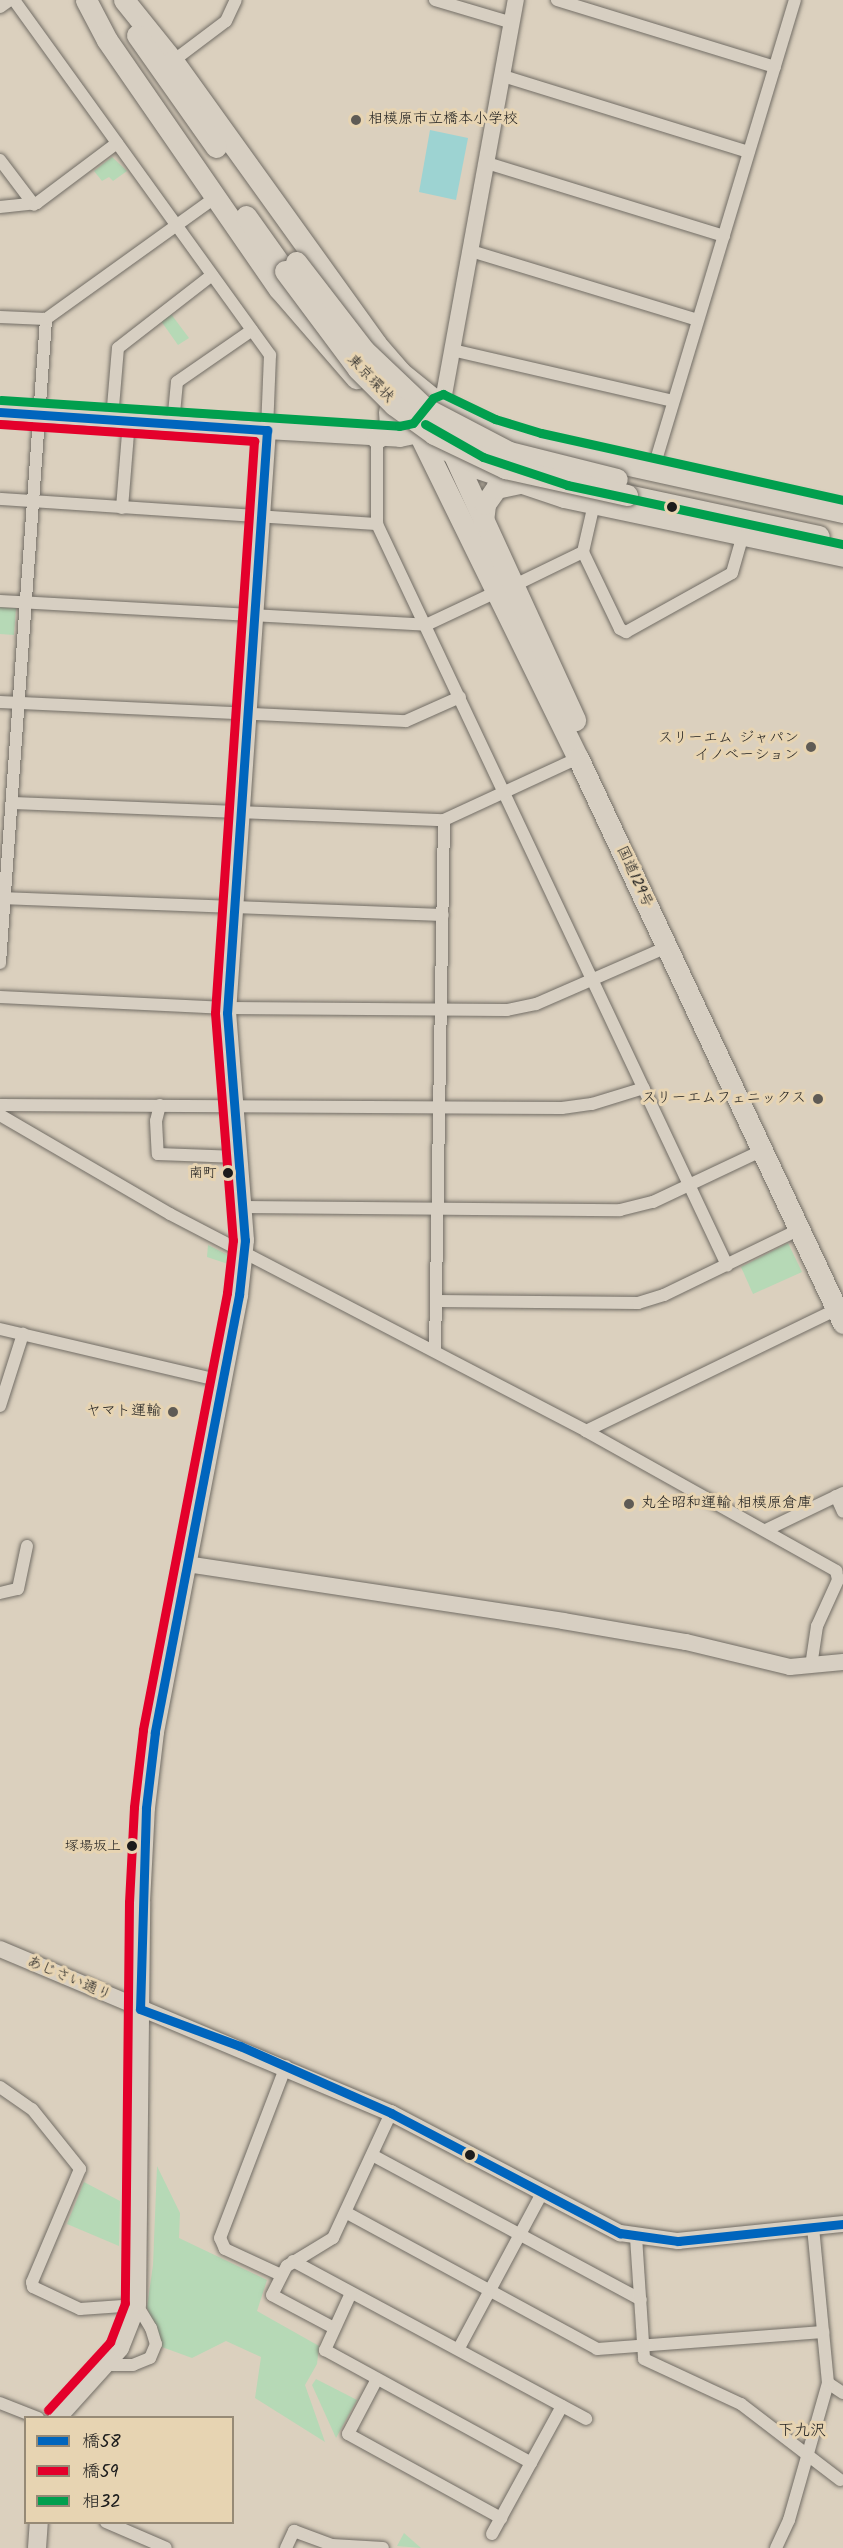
<!DOCTYPE html>
<html>
<head>
<meta charset="utf-8">
<style>
	body { margin:0 }
	#map { position:relative; width:843px; height:2548px; overflow:hidden; background:#dbd0be; font-family:Kalam,"Klee One",sans-serif }
	div>[style] { position:absolute }
	[style*='--x'] { left:calc(var(--x)*1px); top:calc(var(--y)*1px); width:calc(var(--w)*1px); rotate:calc(var(--a)*1deg) }
	.green>* { inset:0; background:#b6d9b6 }
	.water>* { inset:0; background:#9dd3d2 }
	.roads { filter:drop-shadow(0 0 2px #726d65) drop-shadow(0 0 2px #726d65) }
	.street>* { height:12px; margin:-6px; padding:0 6px; transform-origin:6px; border-radius:6px; background:#d7cfc2 }
	.secondary>* { height:16px; margin:-8px; padding:0 8px; transform-origin:8px; border-radius:8px; background:#d7cfc2 }
	.primary>* { height:18px; margin:-9px; padding:0 9px; transform-origin:9px; border-radius:9px; background:#d7cfc2 }
	.highway>* { height:21px; margin:-10.5px; padding:0 10.5px; transform-origin:10.5px; border-radius:10.5px; background:#d7cfc2 }
	.bridges { filter:drop-shadow(0 0 2px #726d65) drop-shadow(0 0 2px #726d65) }
	.highway-bridge>* { height:21px; margin:-10.5px; padding:0 10.5px; transform-origin:10.5px; border-radius:10.5px; background:#d7cfc2 }
	.bus-1>* { height:9px; margin:-4.5px; padding:0 4.5px; transform-origin:4.5px; border-radius:4.5px; background:#0065bd }
	.bus-2>* { height:9px; margin:-4.5px; padding:0 4.5px; transform-origin:4.5px; border-radius:4.5px; background:#e4002b }
	.bus-3>* { height:9px; margin:-4.5px; padding:0 4.5px; transform-origin:4.5px; border-radius:4.5px; background:#019f4e }
	.dots>* { width:16px; height:16px; translate:-50% -50%; box-sizing:border-box; border:3px solid #e7d4b2; border-radius:50% }
	span { translate:-50% -50%; white-space:nowrap; text-align:center; line-height:1.15; -webkit-text-stroke:6px #e7d4b2; paint-order:stroke }
	.bus-label { font-size:14px; color:#1c1c1c }
	.right { translate:-100% -50%; text-align:right }
	.poi-label { font-size:15px; color:#1c1c1c }
	.left { translate:0 -50%; text-align:left }
	.street-label { font-size:15px; color:#1c1c1c }
	.neighbourhood-label { font-size:16px; color:#1c1c1c }
	.legend { position:absolute; left:24px; top:2416px; width:210px; height:108px; box-sizing:border-box; background:#e7d4b2; border:2px solid #968a76; margin:0; padding:8px 10px; list-style:none; font-size:18px; color:#1c1c1c }
	.legend li { display:flex; align-items:center; gap:12px; height:30px }
	.legend b { width:30px; border:2px solid #968a76 }
</style>
</head>
<body>
<div id="map">
	<div class="green">
		<i style="clip-path:polygon(112px 157px,127px 171px,113px 181px,109px 177px,102px 181px,94px 171px)"></i>
		<i style="clip-path:polygon(171px 314px,189px 338px,178px 345px,161px 321px)"></i>
		<i style="clip-path:polygon(0 607px,16px 608px,14px 635px,0 634px)"></i>
		<i style="clip-path:polygon(788px 1243px,802px 1272px,753px 1294px,741px 1267px)"></i>
		<i style="clip-path:polygon(208px 1245px,228px 1255px,231px 1265px,207px 1257px)"></i>
		<i style="clip-path:polygon(157px 2166px,180px 2213px,179px 2238px,267px 2280px,257px 2311px,319px 2346px,317px 2364px,305px 2385px,325px 2442px,255px 2398px,261px 2357px,226px 2341px,192px 2358px,162px 2347px,147px 2307px,153px 2265px)"></i>
		<i style="clip-path:polygon(84px 2182px,120px 2201px,119px 2246px,67px 2224px)"></i>
		<i style="clip-path:polygon(316px 2379px,357px 2400px,336px 2438px,312px 2385px)"></i>
		<i style="clip-path:polygon(404px 2533px,421px 2548px,397px 2546px)"></i>
	</div>
	<div class="water">
		<i style="clip-path:polygon(430px 130px,468px 138px,456px 200px,419px 192px)"></i>
	</div>
	<div class="roads">
		<div class="street">
			<i style="--x:14;--y:0;--w:438;--a:54.2"></i>
			<i style="--x:270;--y:355;--w:75;--a:92.3"></i>
			<i style="--x:435;--y:0;--w:80;--a:16.6"></i>
			<i style="--x:557;--y:0;--w:228;--a:17.1"></i>
			<i style="--x:0;--y:7;--w:12;--a:-35"></i>
			<i style="--x:173;--y:61;--w:66;--a:-37"></i>
			<i style="--x:226;--y:21;--w:23;--a:-65"></i>
			<i style="--x:503;--y:76;--w:257;--a:17.2"></i>
			<i style="--x:0;--y:160;--w:56;--a:52.9"></i>
			<i style="--x:487;--y:163;--w:248;--a:17.1"></i>
			<i style="--x:0;--y:207;--w:37;--a:-6"></i>
			<i style="--x:37;--y:203;--w:100;--a:-36.9"></i>
			<i style="--x:471;--y:251;--w:237;--a:16.9"></i>
			<i style="--x:0;--y:317;--w:46;--a:2.5"></i>
			<i style="--x:452;--y:350;--w:227;--a:13"></i>
			<i style="--x:112;--y:419;--w:71;--a:-85.2"></i>
			<i style="--x:118;--y:348;--w:119;--a:-37.8"></i>
			<i style="--x:173;--y:424;--w:42;--a:-84.6"></i>
			<i style="--x:177;--y:382;--w:91;--a:-34.7"></i>
			<i style="--x:377;--y:438;--w:86;--a:90"></i>
			<i style="--x:377;--y:524;--w:820;--a:64.72"></i>
			<i style="--x:653;--y:470;--w:491;--a:-73.2"></i>
			<i style="--x:0;--y:499;--w:378;--a:3.8"></i>
			<i style="--x:122;--y:508;--w:87;--a:-85.4"></i>
			<i style="--x:583;--y:552;--w:85;--a:64.3"></i>
			<i style="--x:620;--y:629;--w:7;--a:27"></i>
			<i style="--x:626;--y:632;--w:121;--a:-29.1"></i>
			<i style="--x:732;--y:573;--w:40;--a:-74"></i>
			<i style="--x:513;--y:586;--w:78;--a:-25.9"></i>
			<i style="--x:583;--y:552;--w:49;--a:-77.1"></i>
			<i style="--x:0;--y:601;--w:427;--a:3.2"></i>
			<i style="--x:426;--y:625;--w:77;--a:-25.2"></i>
			<i style="--x:0;--y:702;--w:406;--a:2.7"></i>
			<i style="--x:406;--y:721;--w:59;--a:-24"></i>
			<i style="--x:13;--y:803;--w:431;--a:2.3"></i>
			<i style="--x:444;--y:820;--w:148;--a:-24.8"></i>
			<i style="--x:0;--y:898;--w:443;--a:2.2"></i>
			<i style="--x:0;--y:963;--w:646;--a:-85.91"></i>
			<i style="--x:46;--y:319;--w:209;--a:-35.7"></i>
			<i style="--x:0;--y:997;--w:227;--a:2.8"></i>
			<i style="--x:227;--y:1008;--w:280;--a:0.4"></i>
			<i style="--x:507;--y:1010;--w:30;--a:-12"></i>
			<i style="--x:536;--y:1004;--w:143;--a:-23.5"></i>
			<i style="--x:0;--y:1105;--w:562;--a:0.31"></i>
			<i style="--x:562;--y:1108;--w:30;--a:-8"></i>
			<i style="--x:592;--y:1104;--w:54;--a:-17.1"></i>
			<i style="--x:160;--y:1105;--w:16;--a:104"></i>
			<i style="--x:156;--y:1121;--w:33;--a:87"></i>
			<i style="--x:158;--y:1154;--w:80;--a:2.1"></i>
			<i style="--x:0;--y:1115;--w:197;--a:30.2"></i>
			<i style="--x:170;--y:1214;--w:469;--a:27.5"></i>
			<i style="--x:586;--y:1431;--w:287;--a:29.2"></i>
			<i style="--x:836;--y:1571;--w:9;--a:77"></i>
			<i style="--x:838;--y:1580;--w:51;--a:114.5"></i>
			<i style="--x:817;--y:1626;--w:40;--a:98.5"></i>
			<i style="--x:243;--y:1207;--w:377;--a:0.5"></i>
			<i style="--x:620;--y:1210;--w:34;--a:-14"></i>
			<i style="--x:653;--y:1202;--w:122;--a:-25.3"></i>
			<i style="--x:437;--y:1301;--w:201;--a:0.6"></i>
			<i style="--x:638;--y:1303;--w:27;--a:-17"></i>
			<i style="--x:664;--y:1295;--w:151;--a:-25.9"></i>
			<i style="--x:0;--y:1329;--w:228;--a:13.2"></i>
			<i style="--x:435;--y:1351;--w:531;--a:-89.03"></i>
			<i style="--x:0;--y:1406;--w:76;--a:-72.3"></i>
			<i style="--x:586;--y:1431;--w:279;--a:-25.9"></i>
			<i style="--x:836;--y:1496;--w:17;--a:66"></i>
			<i style="--x:766;--y:1530;--w:85;--a:-25.7"></i>
			<i style="--x:0;--y:1593;--w:18;--a:-13"></i>
			<i style="--x:18;--y:1589;--w:44;--a:-78.2"></i>
			<i style="--x:0;--y:2087;--w:39;--a:35"></i>
			<i style="--x:32;--y:2109;--w:77;--a:51.3"></i>
			<i style="--x:80;--y:2169;--w:123;--a:113"></i>
			<i style="--x:32;--y:2282;--w:5;--a:79"></i>
			<i style="--x:33;--y:2287;--w:52;--a:25.1"></i>
			<i style="--x:80;--y:2309;--w:57;--a:-4"></i>
			<i style="--x:137;--y:2305;--w:27;--a:59"></i>
			<i style="--x:151;--y:2328;--w:17;--a:73"></i>
			<i style="--x:156;--y:2344;--w:15;--a:113"></i>
			<i style="--x:150;--y:2358;--w:18;--a:158"></i>
			<i style="--x:133;--y:2365;--w:28;--a:180"></i>
			<i style="--x:374;--y:2156;--w:303;--a:28.3"></i>
			<i style="--x:347;--y:2213;--w:285;--a:28.5"></i>
			<i style="--x:597;--y:2349;--w:227;--a:-4.3"></i>
			<i style="--x:636;--y:2237;--w:122;--a:86.2"></i>
			<i style="--x:644;--y:2359;--w:107;--a:24.9"></i>
			<i style="--x:741;--y:2404;--w:125;--a:37.5"></i>
			<i style="--x:293;--y:2261;--w:333;--a:28.3"></i>
			<i style="--x:281;--y:2275;--w:62;--a:-155.1"></i>
			<i style="--x:225;--y:2249;--w:12;--a:-114"></i>
			<i style="--x:220;--y:2238;--w:184;--a:-69"></i>
			<i style="--x:351;--y:2293;--w:63;--a:114.5"></i>
			<i style="--x:325;--y:2350;--w:235;--a:28.7"></i>
			<i style="--x:334;--y:2328;--w:70;--a:-152"></i>
			<i style="--x:272;--y:2295;--w:33;--a:-63"></i>
			<i style="--x:287;--y:2266;--w:54;--a:-31.3"></i>
			<i style="--x:333;--y:2238;--w:138;--a:-65.1"></i>
			<i style="--x:459;--y:2348;--w:174;--a:-61.8"></i>
			<i style="--x:377;--y:2379;--w:62;--a:117.8"></i>
			<i style="--x:348;--y:2434;--w:175;--a:28.8"></i>
			<i style="--x:828;--y:2383;--w:18;--a:34"></i>
			<i style="--x:0;--y:2403;--w:41;--a:21.5"></i>
			<i style="--x:106;--y:2522;--w:65;--a:23.4"></i>
			<i style="--x:492;--y:2534;--w:146;--a:-61.3"></i>
			<i style="--x:286;--y:2548;--w:19;--a:-65"></i>
			<i style="--x:294;--y:2531;--w:40;--a:20.2"></i>
			<i style="--x:332;--y:2545;--w:51;--a:3.4"></i>
			<i style="--x:776;--y:2548;--w:31;--a:-65"></i>
			<i style="--x:789;--y:2520;--w:142;--a:-74.1"></i>
			<i style="--x:828;--y:2383;--w:157;--a:-95.5"></i>
		</div>
		<div class="secondary">
			<i style="--x:442;--y:406;--w:413;--a:-79.7"></i>
			<i style="--x:0;--y:412;--w:268;--a:3.9"></i>
			<i style="--x:187;--y:1564;--w:380;--a:8.6"></i>
			<i style="--x:563;--y:1621;--w:125;--a:9.7"></i>
			<i style="--x:686;--y:1642;--w:107;--a:13.5"></i>
			<i style="--x:790;--y:1667;--w:53;--a:-5.4"></i>
			<i style="--x:0;--y:1949;--w:424;--a:22.8"></i>
			<i style="--x:391;--y:2113;--w:259;--a:27.7"></i>
			<i style="--x:620;--y:2233;--w:59;--a:7.9"></i>
			<i style="--x:678;--y:2241;--w:166;--a:-5.9"></i>
		</div>
		<div class="primary">
			<i style="--x:57;--y:2418;--w:94;--a:-48"></i>
			<i style="--x:120;--y:2348;--w:46;--a:-68.4"></i>
			<i style="--x:137;--y:2305;--w:403;--a:-89.4"></i>
			<i style="--x:141;--y:1902;--w:94;--a:-87"></i>
			<i style="--x:146;--y:1808;--w:77;--a:-83.2"></i>
			<i style="--x:155;--y:1732;--w:445;--a:-79.1"></i>
			<i style="--x:239;--y:1295;--w:55;--a:-83.8"></i>
			<i style="--x:245;--y:1240;--w:228;--a:-94.5"></i>
			<i style="--x:227;--y:1013;--w:584;--a:-86.08"></i>
			<i style="--x:267;--y:430;--w:133;--a:3.4"></i>
			<i style="--x:400;--y:438;--w:19;--a:-12"></i>
			<i style="--x:419;--y:434;--w:14;--a:-39"></i>
			<i style="--x:37;--y:2548;--w:26;--a:-86"></i>
		</div>
		<div class="highway">
			<i style="--x:86;--y:0;--w:45;--a:62.3"></i>
			<i style="--x:107;--y:40;--w:303;--a:55.4"></i>
			<i style="--x:279;--y:289;--w:118;--a:49.1"></i>
			<i style="--x:124;--y:0;--w:78;--a:51.2"></i>
			<i style="--x:173;--y:61;--w:348;--a:54.3"></i>
			<i style="--x:376;--y:344;--w:37;--a:49"></i>
			<i style="--x:400;--y:372;--w:54;--a:39"></i>
			<i style="--x:442;--y:406;--w:54;--a:26.6"></i>
			<i style="--x:490;--y:430;--w:50;--a:17.4"></i>
			<i style="--x:538;--y:445;--w:312;--a:12.4"></i>
			<i style="--x:137;--y:35;--w:137;--a:54.8"></i>
			<i style="--x:246;--y:216;--w:67;--a:54.7"></i>
			<i style="--x:420;--y:434;--w:67;--a:30.4"></i>
			<i style="--x:478;--y:468;--w:91;--a:18.6"></i>
			<i style="--x:564;--y:497;--w:285;--a:11.9"></i>
			<i style="--x:377;--y:438;--w:18;--a:-43"></i>
			<i style="--x:390;--y:426;--w:15;--a:-94"></i>
			<i style="--x:421;--y:438;--w:356;--a:63.9"></i>
			<i style="--x:578;--y:758;--w:624;--a:64.87"></i>
			<i style="--x:452;--y:451;--w:296;--a:65.4"></i>
			<i style="--x:627;--y:495;--w:196;--a:12.1"></i>
			<i style="--x:483;--y:521;--w:17;--a:-83"></i>
			<i style="--x:485;--y:504;--w:19;--a:-55"></i>
			<i style="--x:496;--y:488;--w:24;--a:-12"></i>
		</div>
	</div>
	<div class="bridges">
		<div class="highway-bridge">
			<i style="--x:296;--y:262;--w:111;--a:52.3"></i>
			<i style="--x:364;--y:350;--w:84;--a:43.6"></i>
			<i style="--x:425;--y:408;--w:95;--a:27.6"></i>
			<i style="--x:509;--y:452;--w:111;--a:14"></i>
			<i style="--x:285;--y:271;--w:122;--a:53.3"></i>
			<i style="--x:358;--y:369;--w:51;--a:45"></i>
			<i style="--x:394;--y:405;--w:49;--a:35.9"></i>
			<i style="--x:434;--y:434;--w:79;--a:25.6"></i>
			<i style="--x:505;--y:468;--w:125;--a:12.5"></i>
		</div>
	</div>
	<div class="bus-1">
		<i style="--x:0;--y:412;--w:268;--a:3.9"></i>
		<i style="--x:267;--y:430;--w:584;--a:93.92"></i>
		<i style="--x:227;--y:1013;--w:228;--a:85.5"></i>
		<i style="--x:245;--y:1240;--w:55;--a:96.2"></i>
		<i style="--x:239;--y:1295;--w:445;--a:100.9"></i>
		<i style="--x:155;--y:1732;--w:77;--a:96.8"></i>
		<i style="--x:146;--y:1808;--w:201;--a:91.7"></i>
		<i style="--x:140;--y:2009;--w:107;--a:20.3"></i>
		<i style="--x:240;--y:2046;--w:165;--a:23.9"></i>
		<i style="--x:391;--y:2113;--w:259;--a:27.7"></i>
		<i style="--x:620;--y:2233;--w:59;--a:7.9"></i>
		<i style="--x:678;--y:2241;--w:166;--a:-5.9"></i>
	</div>
	<div class="bus-2">
		<i style="--x:0;--y:424;--w:255;--a:3.8"></i>
		<i style="--x:254;--y:441;--w:573;--a:93.9"></i>
		<i style="--x:215;--y:1013;--w:228;--a:85.5"></i>
		<i style="--x:233;--y:1240;--w:53;--a:96.5"></i>
		<i style="--x:227;--y:1293;--w:445;--a:100.9"></i>
		<i style="--x:143;--y:1730;--w:78;--a:96.7"></i>
		<i style="--x:134;--y:1807;--w:95;--a:93"></i>
		<i style="--x:129;--y:1902;--w:401;--a:90.6"></i>
		<i style="--x:125;--y:2303;--w:42;--a:111"></i>
		<i style="--x:110;--y:2342;--w:92;--a:132.4"></i>
	</div>
	<div class="bus-3">
		<i style="--x:1;--y:400;--w:399;--a:3.7"></i>
		<i style="--x:399;--y:426;--w:14;--a:-12"></i>
		<i style="--x:413;--y:423;--w:32;--a:-51"></i>
		<i style="--x:433;--y:398;--w:11;--a:-22"></i>
		<i style="--x:443;--y:394;--w:58;--a:25.7"></i>
		<i style="--x:495;--y:419;--w:48;--a:16.9"></i>
		<i style="--x:541;--y:433;--w:309;--a:12.5"></i>
		<i style="--x:425;--y:424;--w:67;--a:29.6"></i>
		<i style="--x:483;--y:457;--w:89;--a:18.4"></i>
		<i style="--x:567;--y:485;--w:282;--a:12.1"></i>
	</div>
	<div class="dots">
		<i style="left:356px;top:120px;background:#5f5b55"></i>
		<i style="left:672px;top:507px;background:#1c1c1c"></i>
		<i style="left:811px;top:747px;background:#5f5b55"></i>
		<i style="left:818px;top:1099px;background:#5f5b55"></i>
		<i style="left:228px;top:1173px;background:#1c1c1c"></i>
		<i style="left:173px;top:1412px;background:#5f5b55"></i>
		<i style="left:629px;top:1504px;background:#5f5b55"></i>
		<i style="left:132px;top:1846px;background:#1c1c1c"></i>
		<i style="left:470px;top:2155px;background:#1c1c1c"></i>
	</div>
	<div class="bus-label">
		<span class="right" style="left:217px;top:1173px">南町</span>
		<span class="right" style="left:121px;top:1846px">塚場坂上</span>
	</div>
	<div class="poi-label">
		<span class="left" style="left:368px;top:120px">相模原市立橋本小学校</span>
		<span class="right" style="left:799px;top:747px">スリーエム ジャパン<br>イノベーション</span>
		<span class="right" style="left:806px;top:1099px">スリーエムフェニックス</span>
		<span class="right" style="left:161px;top:1412px">ヤマト運輸</span>
		<span class="left" style="left:641px;top:1504px">丸全昭和運輸 相模原倉庫</span>
	</div>
	<div class="street-label">
		<span style="left:370px;top:379px;rotate:46deg">東京環状</span>
		<span style="left:634px;top:877px;rotate:65deg">国道129号</span>
		<span style="left:69px;top:1979px;rotate:23deg">あじさい通り</span>
	</div>
	<div class="neighbourhood-label">
		<span style="left:802px;top:2431px">下九沢</span>
	</div>
	<ul class="legend">
	<li><b style="height:8px;background:#0065bd"></b>橋58</li>
	<li><b style="height:8px;background:#e4002b"></b>橋59</li>
	<li><b style="height:8px;background:#019f4e"></b>相32</li>
	</ul>
</div>
</body>
</html>
